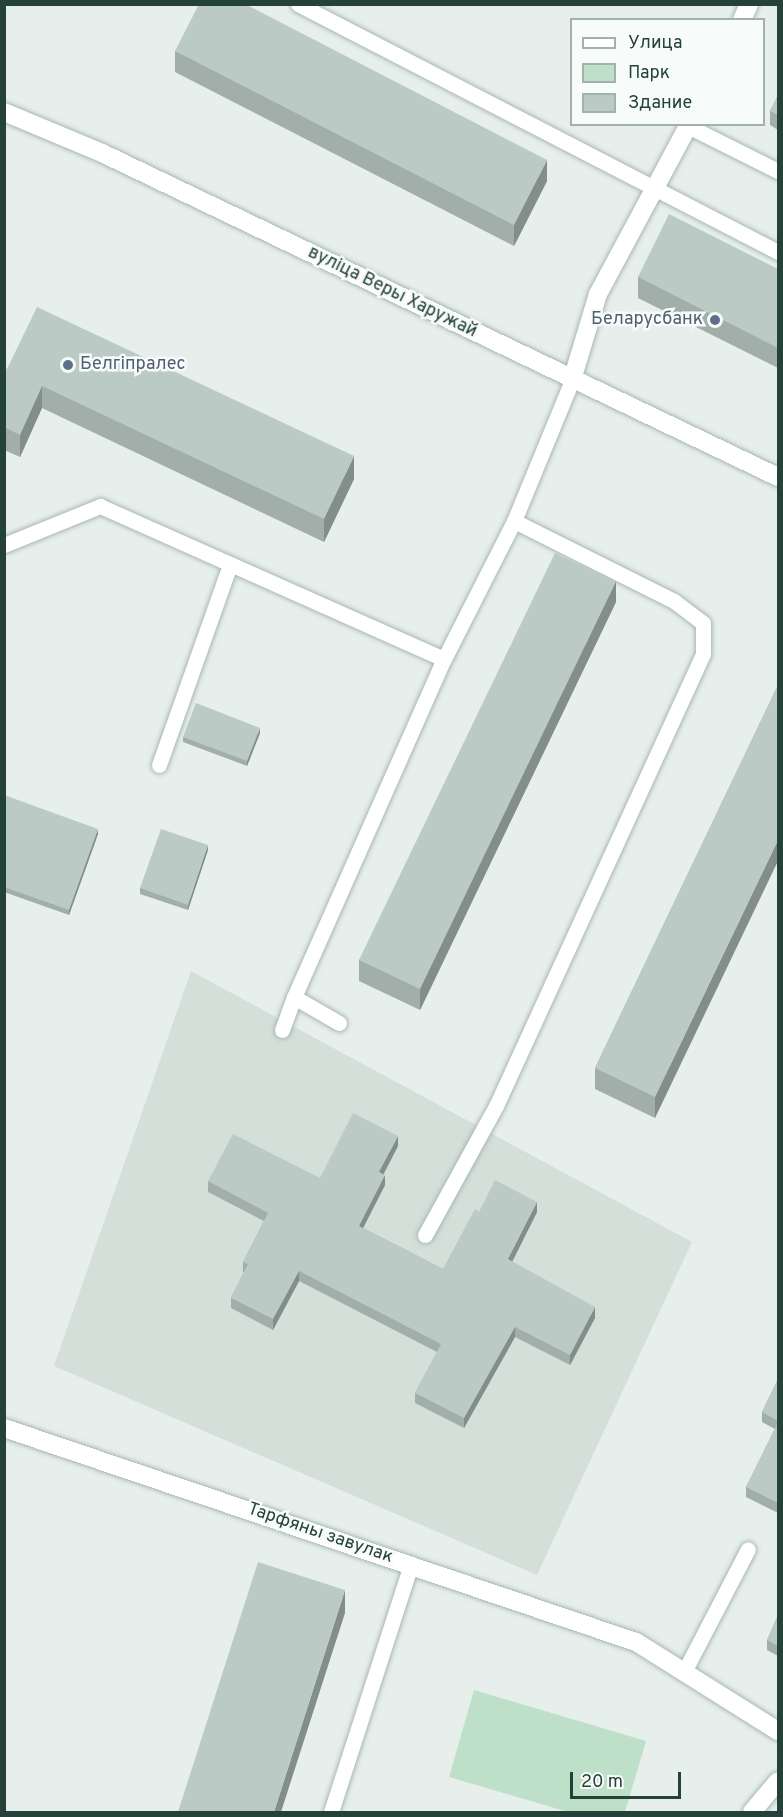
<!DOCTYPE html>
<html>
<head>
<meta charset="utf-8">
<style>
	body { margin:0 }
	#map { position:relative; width:783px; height:1817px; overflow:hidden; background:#e6efeb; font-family:Overpass,sans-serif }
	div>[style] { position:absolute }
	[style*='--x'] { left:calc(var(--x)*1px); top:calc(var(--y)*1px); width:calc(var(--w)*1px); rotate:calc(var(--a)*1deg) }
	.built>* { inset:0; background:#d4dfda }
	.green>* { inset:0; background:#bfe0c8 }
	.roads { filter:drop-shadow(0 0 2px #a8b8b2) drop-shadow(0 0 2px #a8b8b2) }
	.service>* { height:15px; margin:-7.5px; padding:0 7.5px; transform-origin:7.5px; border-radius:7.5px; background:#fff }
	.minor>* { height:18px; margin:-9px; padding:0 9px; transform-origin:9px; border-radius:9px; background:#fff }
	.secondary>* { height:18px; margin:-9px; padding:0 9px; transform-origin:9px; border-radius:9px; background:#fff }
	.wall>* { inset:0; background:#a1aea9 }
	.shaded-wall>* { inset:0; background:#838d89 }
	.building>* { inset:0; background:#bbcac4 }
	.dots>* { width:16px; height:16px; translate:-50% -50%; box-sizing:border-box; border:3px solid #f7fbf9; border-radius:50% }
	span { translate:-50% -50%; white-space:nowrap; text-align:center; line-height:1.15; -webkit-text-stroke:5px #f7fbf9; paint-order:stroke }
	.street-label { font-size:18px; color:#24423a }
	.service-label { font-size:18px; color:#4e5e75 }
	.right { translate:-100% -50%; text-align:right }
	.left { translate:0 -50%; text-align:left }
	.frame { position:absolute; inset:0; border:6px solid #24423a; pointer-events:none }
	.legend { position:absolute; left:570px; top:18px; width:195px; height:108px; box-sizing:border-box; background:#f7fbf9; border:2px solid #a3b1ad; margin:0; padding:8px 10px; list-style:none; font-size:18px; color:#24423a }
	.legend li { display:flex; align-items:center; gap:12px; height:30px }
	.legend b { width:30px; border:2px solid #a3b1ad }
	.scale { position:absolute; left:570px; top:1772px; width:111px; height:27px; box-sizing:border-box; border:3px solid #24423a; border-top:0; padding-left:8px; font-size:18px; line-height:21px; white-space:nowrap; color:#24423a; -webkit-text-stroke:4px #f7fbf9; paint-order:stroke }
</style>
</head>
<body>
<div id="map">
	<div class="built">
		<i style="clip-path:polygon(191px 971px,692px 1242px,537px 1575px,54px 1366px)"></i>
	</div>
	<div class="green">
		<i style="clip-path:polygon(474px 1690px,646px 1741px,625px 1812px,568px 1812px,449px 1777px)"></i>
	</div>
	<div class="roads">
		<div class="service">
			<i style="--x:298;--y:4;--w:540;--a:27.32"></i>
			<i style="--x:688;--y:126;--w:101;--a:26.6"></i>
			<i style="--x:4;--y:545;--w:104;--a:-22.1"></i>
			<i style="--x:100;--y:506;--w:376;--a:24"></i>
			<i style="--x:444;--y:659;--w:155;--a:-63.1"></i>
			<i style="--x:514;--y:521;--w:152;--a:-67.6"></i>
			<i style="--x:159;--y:765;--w:213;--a:-70.5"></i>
			<i style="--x:294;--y:997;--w:370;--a:-66.1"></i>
			<i style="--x:282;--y:1030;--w:35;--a:-70"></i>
			<i style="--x:294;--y:997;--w:52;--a:30"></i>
			<i style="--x:425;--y:1235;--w:147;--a:-61.2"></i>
			<i style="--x:496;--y:1106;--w:497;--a:-65.4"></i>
			<i style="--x:703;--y:654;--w:31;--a:-90"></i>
			<i style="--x:703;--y:623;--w:36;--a:-143"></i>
			<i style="--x:674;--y:601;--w:179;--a:-153.4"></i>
			<i style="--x:685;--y:1670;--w:136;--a:-62.5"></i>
			<i style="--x:331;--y:1812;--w:261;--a:-72.1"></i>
		</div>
		<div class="minor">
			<i style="--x:742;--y:20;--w:17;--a:-66"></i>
			<i style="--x:572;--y:380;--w:90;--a:-73.2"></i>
			<i style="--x:598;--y:294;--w:193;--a:-61.8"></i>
			<i style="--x:4;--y:1428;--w:667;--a:18.71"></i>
			<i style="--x:636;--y:1642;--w:168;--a:32.1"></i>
			<i style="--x:752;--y:1812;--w:40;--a:-50"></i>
		</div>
		<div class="secondary">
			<i style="--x:4;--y:112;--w:106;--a:22.7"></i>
			<i style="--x:102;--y:153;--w:750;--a:25.61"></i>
		</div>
	</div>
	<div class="wall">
		<i style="clip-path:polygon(175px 51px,547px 181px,514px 246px,175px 72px)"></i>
		<i style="clip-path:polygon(778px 95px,778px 130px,770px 125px,770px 111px)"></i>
		<i style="clip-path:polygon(778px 269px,778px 368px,638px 298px,638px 277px)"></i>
		<i style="clip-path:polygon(4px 368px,7px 369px,354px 479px,324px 542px,42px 408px,20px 457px,4px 450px)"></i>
		<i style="clip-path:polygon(616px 602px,420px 1010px,359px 981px,359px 960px)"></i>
		<i style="clip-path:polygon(778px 685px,655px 1118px,595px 1089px,595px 1068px)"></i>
		<i style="clip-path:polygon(260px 733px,247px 766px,183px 742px,183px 737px)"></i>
		<i style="clip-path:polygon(4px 795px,98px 834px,69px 915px,4px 892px)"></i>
		<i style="clip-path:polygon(208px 850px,188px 910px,140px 894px,140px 888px)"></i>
		<i style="clip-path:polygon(398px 1146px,384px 1174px,385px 1185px,363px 1228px,443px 1269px,479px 1212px,537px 1212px,512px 1262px,595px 1318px,570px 1365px,515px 1337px,464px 1428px,415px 1403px,415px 1393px,437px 1352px,299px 1281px,273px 1330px,231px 1308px,231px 1298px,244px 1272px,243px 1272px,243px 1262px,264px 1221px,208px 1192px,208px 1181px,320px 1178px)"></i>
		<i style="clip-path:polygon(778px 1379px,778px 1513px,746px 1497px,746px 1487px,775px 1429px,762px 1422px,762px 1412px)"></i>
		<i style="clip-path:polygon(778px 1615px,778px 1656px,767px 1650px,767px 1640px)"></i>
	</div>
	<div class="shaded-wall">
		<i style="clip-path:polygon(547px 160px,547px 181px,514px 246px,514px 225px)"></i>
		<i style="clip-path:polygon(42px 386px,42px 408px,20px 457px,20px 435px)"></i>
		<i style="clip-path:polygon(354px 456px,354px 479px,324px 542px,324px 519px)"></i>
		<i style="clip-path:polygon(616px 581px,616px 602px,420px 1010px,420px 989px)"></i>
		<i style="clip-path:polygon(260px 728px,260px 733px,247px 766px,247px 761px)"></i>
		<i style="clip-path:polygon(98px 829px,98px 834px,69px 915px,69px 910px)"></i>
		<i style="clip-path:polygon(778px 840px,778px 861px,655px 1118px,655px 1097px)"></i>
		<i style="clip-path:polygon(208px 845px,208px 850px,188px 910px,188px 905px)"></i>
		<i style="clip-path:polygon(398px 1136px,398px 1146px,379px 1182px,379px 1172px)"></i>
		<i style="clip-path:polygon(385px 1175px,385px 1185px,359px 1236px,359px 1226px)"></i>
		<i style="clip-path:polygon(537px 1202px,537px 1212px,508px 1270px,508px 1259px)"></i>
		<i style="clip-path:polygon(299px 1271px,299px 1281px,273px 1330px,273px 1319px)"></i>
		<i style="clip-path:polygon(595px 1307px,595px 1318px,570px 1365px,570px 1355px)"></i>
		<i style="clip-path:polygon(515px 1327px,515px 1337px,464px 1428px,464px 1418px)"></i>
		<i style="clip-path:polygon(345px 1590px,345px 1613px,281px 1812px,274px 1812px)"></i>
	</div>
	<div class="building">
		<i style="clip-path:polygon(199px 4px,245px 4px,547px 160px,514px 225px,175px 51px)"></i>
		<i style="clip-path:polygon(778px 95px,778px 115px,770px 111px)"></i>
		<i style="clip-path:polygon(669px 214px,778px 269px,778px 348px,638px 277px)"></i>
		<i style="clip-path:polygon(37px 307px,354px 456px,324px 519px,42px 386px,20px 435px,4px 427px,4px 368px,7px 369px)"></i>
		<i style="clip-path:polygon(555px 553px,616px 581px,420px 989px,359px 960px)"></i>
		<i style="clip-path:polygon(778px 685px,778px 840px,655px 1097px,595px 1068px)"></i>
		<i style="clip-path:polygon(196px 703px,260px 728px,247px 761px,183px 737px)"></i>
		<i style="clip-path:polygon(4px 795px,98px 829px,69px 910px,4px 887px)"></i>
		<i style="clip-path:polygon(161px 829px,208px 845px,188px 905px,140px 888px)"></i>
		<i style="clip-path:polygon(353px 1113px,398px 1136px,379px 1172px,385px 1175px,359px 1226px,443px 1269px,475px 1209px,479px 1212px,495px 1180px,537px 1202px,508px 1259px,595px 1307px,570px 1355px,515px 1327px,464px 1418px,415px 1393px,441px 1344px,299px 1271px,273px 1319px,231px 1298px,248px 1264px,243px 1262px,268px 1213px,208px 1181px,233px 1134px,320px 1178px)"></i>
		<i style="clip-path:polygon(778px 1379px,778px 1421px,762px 1412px)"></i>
		<i style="clip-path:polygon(778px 1422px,778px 1503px,746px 1487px)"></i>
		<i style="clip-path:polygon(258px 1562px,345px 1590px,274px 1812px,178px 1812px)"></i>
		<i style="clip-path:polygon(778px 1615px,778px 1646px,767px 1640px)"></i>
	</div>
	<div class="dots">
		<i style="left:715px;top:320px;background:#5c6f8a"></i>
		<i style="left:68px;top:365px;background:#5c6f8a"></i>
	</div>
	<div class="street-label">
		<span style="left:392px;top:293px;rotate:26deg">вуліца Веры Харужай</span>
		<span style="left:320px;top:1534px;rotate:19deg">Тарфяны завулак</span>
	</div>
	<div class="service-label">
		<span class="right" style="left:703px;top:320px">Беларусбанк</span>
		<span class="left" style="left:80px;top:365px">Белгіпралес</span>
	</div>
	<div class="frame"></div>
	<ul class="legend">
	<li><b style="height:8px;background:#fff"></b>Улица</li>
	<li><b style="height:16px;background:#bfe0c8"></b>Парк</li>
	<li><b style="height:16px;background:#bbcac4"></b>Здание</li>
	</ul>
	<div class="scale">20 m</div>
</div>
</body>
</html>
